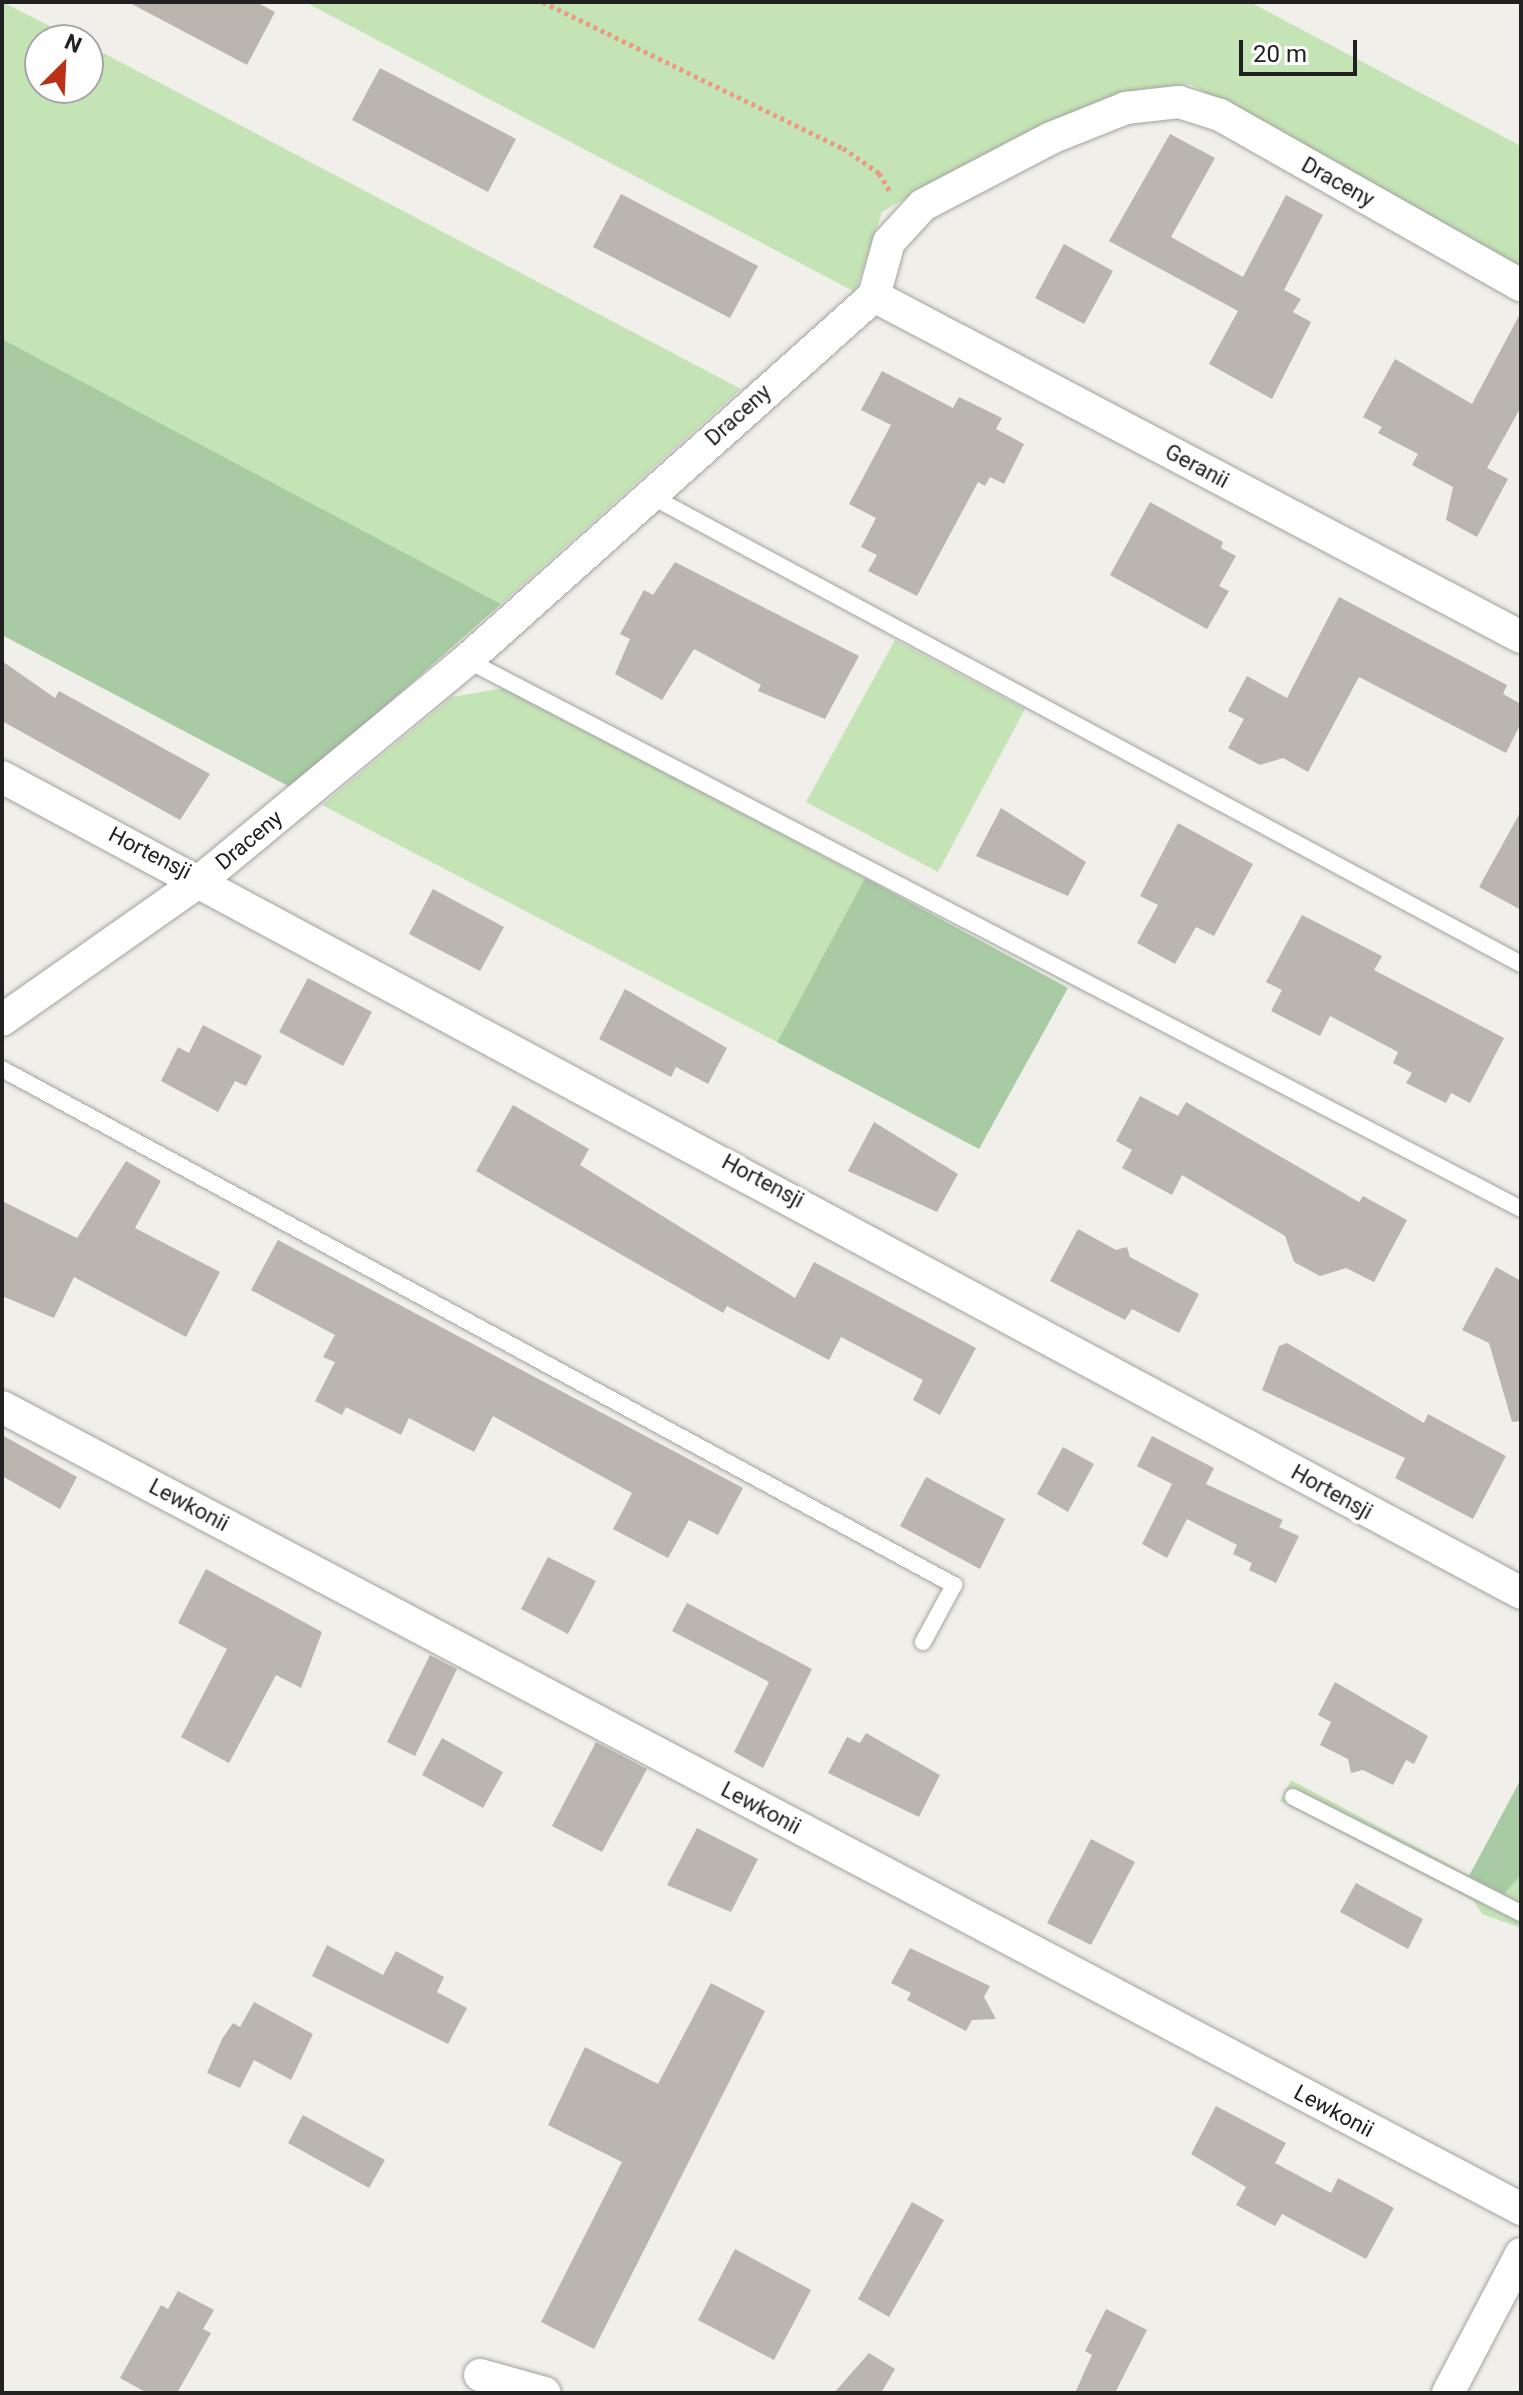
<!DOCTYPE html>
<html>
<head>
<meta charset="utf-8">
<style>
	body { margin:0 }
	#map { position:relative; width:1523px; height:2395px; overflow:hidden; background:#f0efe9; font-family:Roboto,sans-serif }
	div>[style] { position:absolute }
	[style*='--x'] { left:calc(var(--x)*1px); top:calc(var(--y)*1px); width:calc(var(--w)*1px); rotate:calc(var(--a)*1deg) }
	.grass>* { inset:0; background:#c5e4b5 }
	.forest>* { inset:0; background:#a8cba3 }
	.building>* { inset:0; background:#bab5af }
	.path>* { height:5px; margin-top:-2.5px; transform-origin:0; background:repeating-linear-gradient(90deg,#eb9b80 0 4px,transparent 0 8px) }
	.roads { filter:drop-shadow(0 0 2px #a2a2a2) drop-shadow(0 0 2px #a2a2a2) }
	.service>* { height:16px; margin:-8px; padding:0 8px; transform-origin:8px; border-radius:8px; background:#fff }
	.minor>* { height:32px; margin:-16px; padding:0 16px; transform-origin:16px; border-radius:16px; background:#fff }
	span { translate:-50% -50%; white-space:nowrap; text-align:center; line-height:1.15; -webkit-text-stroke:8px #fff; paint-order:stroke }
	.street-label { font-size:22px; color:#212121 }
	.frame { position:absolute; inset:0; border:4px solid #212121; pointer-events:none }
	.north { position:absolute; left:24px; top:24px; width:80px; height:80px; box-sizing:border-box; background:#fff; border:2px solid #a6a6a6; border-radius:50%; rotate:24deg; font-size:22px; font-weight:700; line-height:32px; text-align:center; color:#212121 }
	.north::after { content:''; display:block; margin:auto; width:28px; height:36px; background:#bc3017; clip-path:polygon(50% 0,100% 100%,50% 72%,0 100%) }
	.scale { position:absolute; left:1239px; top:40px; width:118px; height:36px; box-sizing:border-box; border:4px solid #212121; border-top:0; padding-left:10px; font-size:24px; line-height:28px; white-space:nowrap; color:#212121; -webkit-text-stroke:6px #fff; paint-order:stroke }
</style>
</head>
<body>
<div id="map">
	<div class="grass">
		<i style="clip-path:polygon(2px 2px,78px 40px,40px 40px,40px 88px,88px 88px,88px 45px,741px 389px,501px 604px,2px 339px)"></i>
		<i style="clip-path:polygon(305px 2px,1250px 2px,1521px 146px,1521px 272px,1190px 84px,1134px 90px,958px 168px,882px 212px,855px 292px)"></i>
		<i style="clip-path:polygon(895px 640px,1025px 709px,938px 872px,806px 802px)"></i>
		<i style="clip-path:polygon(504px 688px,865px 878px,777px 1042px,322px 805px,452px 697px)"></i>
		<i style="clip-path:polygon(1291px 1780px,1504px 1894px,1521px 1875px,1521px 1928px,1482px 1914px,1474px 1901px,1280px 1801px)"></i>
	</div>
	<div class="forest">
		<i style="clip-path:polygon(2px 339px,501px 604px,292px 788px,2px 635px)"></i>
		<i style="clip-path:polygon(865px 878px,1068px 988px,979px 1149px,777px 1042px)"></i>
		<i style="clip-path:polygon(1521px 1779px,1521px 1875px,1504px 1894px,1469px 1876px)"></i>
	</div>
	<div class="building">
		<i style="clip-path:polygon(128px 2px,256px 2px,275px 12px,247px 65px)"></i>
		<i style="clip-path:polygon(380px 68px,516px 139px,488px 192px,352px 120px)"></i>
		<i style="clip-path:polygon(1170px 134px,1215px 158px,1171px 237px,1243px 277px,1286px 195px,1323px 215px,1284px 290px,1301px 299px,1293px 312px,1311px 322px,1272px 399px,1209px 364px,1238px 311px,1109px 241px)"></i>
		<i style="clip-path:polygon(621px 194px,758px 266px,730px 318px,593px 247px)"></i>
		<i style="clip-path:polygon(1064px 244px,1113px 271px,1084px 324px,1035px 298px)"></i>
		<i style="clip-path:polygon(1521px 312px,1521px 407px,1487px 468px,1508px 479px,1477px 537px,1446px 520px,1453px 487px,1412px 465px,1418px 454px,1378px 433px,1382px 427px,1363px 417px,1395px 359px,1472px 404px)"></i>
		<i style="clip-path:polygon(882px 371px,953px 408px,959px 397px,1002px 418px,996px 429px,1024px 444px,1004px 484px,990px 477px,985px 486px,978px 482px,917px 596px,868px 571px,877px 555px,861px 547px,876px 518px,849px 504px,891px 425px,861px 410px)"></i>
		<i style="clip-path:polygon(1150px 502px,1223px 542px,1221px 548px,1236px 556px,1219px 586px,1229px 591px,1207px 629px,1110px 575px)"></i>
		<i style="clip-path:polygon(675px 562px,859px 656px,825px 719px,758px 691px,761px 685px,694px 649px,662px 700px,615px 674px,630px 639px,620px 634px,644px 590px,653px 595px)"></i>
		<i style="clip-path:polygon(1339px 597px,1507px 685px,1503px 694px,1521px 704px,1521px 723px,1506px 753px,1359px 677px,1308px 772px,1283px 758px,1260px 765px,1228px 748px,1244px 719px,1228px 711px,1247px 676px,1287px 698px)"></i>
		<i style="clip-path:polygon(2px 661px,55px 698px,59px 691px,210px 774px,180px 820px,2px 721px)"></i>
		<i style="clip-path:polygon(1001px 808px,1086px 862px,1068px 896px,976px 856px)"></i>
		<i style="clip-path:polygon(1521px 811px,1521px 910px,1479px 887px)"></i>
		<i style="clip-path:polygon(1178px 823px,1253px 864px,1214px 936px,1196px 927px,1175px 964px,1137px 943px,1158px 905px,1140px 896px)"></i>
		<i style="clip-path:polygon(433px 889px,504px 927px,480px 971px,409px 934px)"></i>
		<i style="clip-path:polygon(1302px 915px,1382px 956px,1374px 970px,1504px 1038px,1470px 1103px,1451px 1093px,1446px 1103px,1406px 1083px,1412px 1073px,1393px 1063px,1398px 1052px,1330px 1016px,1320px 1036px,1271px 1011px,1282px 990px,1266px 982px)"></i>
		<i style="clip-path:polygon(308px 978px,372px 1012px,343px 1066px,279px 1032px)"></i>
		<i style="clip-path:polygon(625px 989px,727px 1048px,708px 1084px,676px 1067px,671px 1077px,599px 1039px)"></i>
		<i style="clip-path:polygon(203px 1025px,262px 1056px,246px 1086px,235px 1081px,218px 1112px,161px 1081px,178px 1047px,189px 1053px)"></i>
		<i style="clip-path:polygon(1140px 1096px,1178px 1116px,1186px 1102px,1359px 1202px,1363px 1196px,1407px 1220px,1374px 1282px,1346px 1268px,1320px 1276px,1294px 1262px,1285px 1236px,1182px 1175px,1172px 1195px,1122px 1168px,1132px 1150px,1116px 1141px)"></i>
		<i style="clip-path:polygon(513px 1105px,589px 1149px,580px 1165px,795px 1298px,814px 1262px,976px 1348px,940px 1415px,913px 1400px,923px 1380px,841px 1337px,829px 1360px,727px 1306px,723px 1313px,476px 1171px)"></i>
		<i style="clip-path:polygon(874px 1122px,958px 1174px,937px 1212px,848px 1171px)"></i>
		<i style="clip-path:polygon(126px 1161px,161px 1181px,135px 1228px,220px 1272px,186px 1337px,74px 1277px,54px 1318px,2px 1296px,2px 1201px,77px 1238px)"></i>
		<i style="clip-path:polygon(1078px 1229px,1116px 1250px,1127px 1247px,1130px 1257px,1199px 1294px,1179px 1333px,1132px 1309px,1125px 1320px,1050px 1281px)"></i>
		<i style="clip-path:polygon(278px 1240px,743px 1488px,718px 1535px,689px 1520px,668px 1558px,613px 1529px,632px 1493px,493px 1416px,474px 1452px,409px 1418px,401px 1435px,346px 1407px,342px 1415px,315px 1401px,335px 1362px,323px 1357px,335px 1335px,251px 1290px)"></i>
		<i style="clip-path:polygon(1496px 1267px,1521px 1281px,1521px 1421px,1512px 1422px,1489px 1343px,1462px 1330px)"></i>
		<i style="clip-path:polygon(1287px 1343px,1424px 1423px,1428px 1414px,1506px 1456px,1473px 1519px,1395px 1478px,1405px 1458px,1262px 1390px,1279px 1346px)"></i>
		<i style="clip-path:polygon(2px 1435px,77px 1477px,60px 1509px,2px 1476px)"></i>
		<i style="clip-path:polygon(1152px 1436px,1214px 1468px,1206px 1484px,1283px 1520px,1279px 1527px,1299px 1536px,1276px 1583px,1249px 1570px,1252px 1563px,1233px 1554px,1237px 1545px,1187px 1519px,1167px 1558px,1142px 1544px,1172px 1484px,1137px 1466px)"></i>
		<i style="clip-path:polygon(1063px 1447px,1094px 1464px,1068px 1512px,1037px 1494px)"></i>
		<i style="clip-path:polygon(926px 1477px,1005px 1519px,980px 1569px,900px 1526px)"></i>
		<i style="clip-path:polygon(548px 1557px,596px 1581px,568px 1634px,521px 1609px)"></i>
		<i style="clip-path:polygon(206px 1569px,322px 1632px,301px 1688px,276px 1675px,229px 1763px,181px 1737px,227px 1649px,178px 1623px)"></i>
		<i style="clip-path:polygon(687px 1603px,812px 1669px,763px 1768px,734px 1752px,769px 1682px,672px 1631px)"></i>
		<i style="clip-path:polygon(430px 1655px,457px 1669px,415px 1756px,387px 1742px)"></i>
		<i style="clip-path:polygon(1335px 1682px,1428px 1736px,1414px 1764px,1406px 1760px,1393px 1785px,1363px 1770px,1351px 1773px,1348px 1759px,1320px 1745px,1331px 1722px,1318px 1715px)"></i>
		<i style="clip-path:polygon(866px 1733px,940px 1775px,919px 1817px,828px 1773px,847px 1737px,860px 1743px)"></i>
		<i style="clip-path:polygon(442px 1738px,503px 1772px,483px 1808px,422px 1775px)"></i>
		<i style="clip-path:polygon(596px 1742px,647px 1769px,602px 1852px,552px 1826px)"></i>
		<i style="clip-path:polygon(697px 1828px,758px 1859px,731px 1912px,667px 1885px)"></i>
		<i style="clip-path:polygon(1091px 1839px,1135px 1862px,1091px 1945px,1047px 1923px)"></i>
		<i style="clip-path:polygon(1356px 1883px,1423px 1919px,1408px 1949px,1340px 1912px)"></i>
		<i style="clip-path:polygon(327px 1945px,383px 1975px,396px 1951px,444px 1977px,437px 1992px,467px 2008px,448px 2044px,312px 1976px)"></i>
		<i style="clip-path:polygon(910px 1948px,990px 1986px,984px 1997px,996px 2019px,972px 2020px,966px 2031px,907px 2000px,911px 1993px,891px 1983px)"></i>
		<i style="clip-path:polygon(711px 1983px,765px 2011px,594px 2349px,541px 2322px,622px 2162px,548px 2125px,585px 2047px,658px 2084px)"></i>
		<i style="clip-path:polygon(254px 2002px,313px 2034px,291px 2080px,254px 2060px,240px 2088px,207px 2073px,222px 2039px,233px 2023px,240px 2027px)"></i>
		<i style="clip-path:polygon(1216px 2106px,1286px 2143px,1275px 2163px,1331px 2193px,1338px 2178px,1394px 2208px,1366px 2259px,1282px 2214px,1275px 2226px,1236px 2205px,1246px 2187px,1191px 2154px)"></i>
		<i style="clip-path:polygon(303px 2115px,385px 2160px,369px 2188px,288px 2143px)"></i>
		<i style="clip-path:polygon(912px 2202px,944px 2220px,889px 2317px,858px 2299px)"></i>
		<i style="clip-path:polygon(735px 2249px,811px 2290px,774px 2360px,698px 2320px)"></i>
		<i style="clip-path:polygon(178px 2291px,214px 2310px,203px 2329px,211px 2333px,177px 2393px,147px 2393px,120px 2378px,161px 2305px,168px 2309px)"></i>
		<i style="clip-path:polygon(1106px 2309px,1147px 2330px,1115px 2393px,1075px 2393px,1092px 2355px,1085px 2351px)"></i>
		<i style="clip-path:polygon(869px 2353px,895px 2369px,881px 2393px,834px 2393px)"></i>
	</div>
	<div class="path">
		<i style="--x:543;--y:2;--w:334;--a:26"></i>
		<i style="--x:843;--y:148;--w:44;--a:34.8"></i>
		<i style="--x:879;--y:173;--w:21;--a:59"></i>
	</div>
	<div class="roads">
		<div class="service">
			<i style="--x:649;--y:495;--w:990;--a:28.27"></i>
			<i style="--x:467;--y:660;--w:1188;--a:27.51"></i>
			<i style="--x:2;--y:1069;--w:1083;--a:28.46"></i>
			<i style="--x:954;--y:1585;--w:65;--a:118.5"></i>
			<i style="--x:1293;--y:1797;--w:256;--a:27"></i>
		</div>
		<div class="minor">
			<i style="--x:874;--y:296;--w:731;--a:27.79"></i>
			<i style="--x:2;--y:777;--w:1724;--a:28.24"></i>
			<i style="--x:2;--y:1020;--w:243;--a:-35.1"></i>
			<i style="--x:201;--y:880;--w:345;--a:-39.6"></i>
			<i style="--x:467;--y:660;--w:546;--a:-41.81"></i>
			<i style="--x:874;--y:296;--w:56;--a:-74.5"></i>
			<i style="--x:889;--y:242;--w:50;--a:-47.4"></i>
			<i style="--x:923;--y:205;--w:144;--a:-27.6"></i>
			<i style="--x:1051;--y:138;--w:81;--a:-21.8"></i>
			<i style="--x:1126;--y:108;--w:53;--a:-6.5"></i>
			<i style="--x:1179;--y:102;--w:43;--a:17.6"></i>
			<i style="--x:1220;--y:115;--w:346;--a:29.5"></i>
			<i style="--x:2;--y:1407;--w:1718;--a:27.83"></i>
			<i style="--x:480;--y:2375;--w:67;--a:15.5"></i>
			<i style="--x:1448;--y:2393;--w:157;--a:-62.3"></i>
		</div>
	</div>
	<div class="street-label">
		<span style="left:1338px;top:182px;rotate:29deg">Draceny</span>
		<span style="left:738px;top:415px;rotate:-42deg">Draceny</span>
		<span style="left:1197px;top:466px;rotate:28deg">Geranii</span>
		<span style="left:249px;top:840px;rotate:-40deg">Draceny</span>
		<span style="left:150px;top:853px;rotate:27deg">Hortensji</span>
		<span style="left:763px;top:1181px;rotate:28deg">Hortensji</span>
		<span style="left:1332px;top:1492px;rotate:29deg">Hortensji</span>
		<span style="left:189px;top:1505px;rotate:28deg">Lewkonii</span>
		<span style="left:761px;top:1808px;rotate:28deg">Lewkonii</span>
		<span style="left:1334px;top:2111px;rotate:28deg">Lewkonii</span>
	</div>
	<div class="frame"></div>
	<div class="north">N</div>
	<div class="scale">20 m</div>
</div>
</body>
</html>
